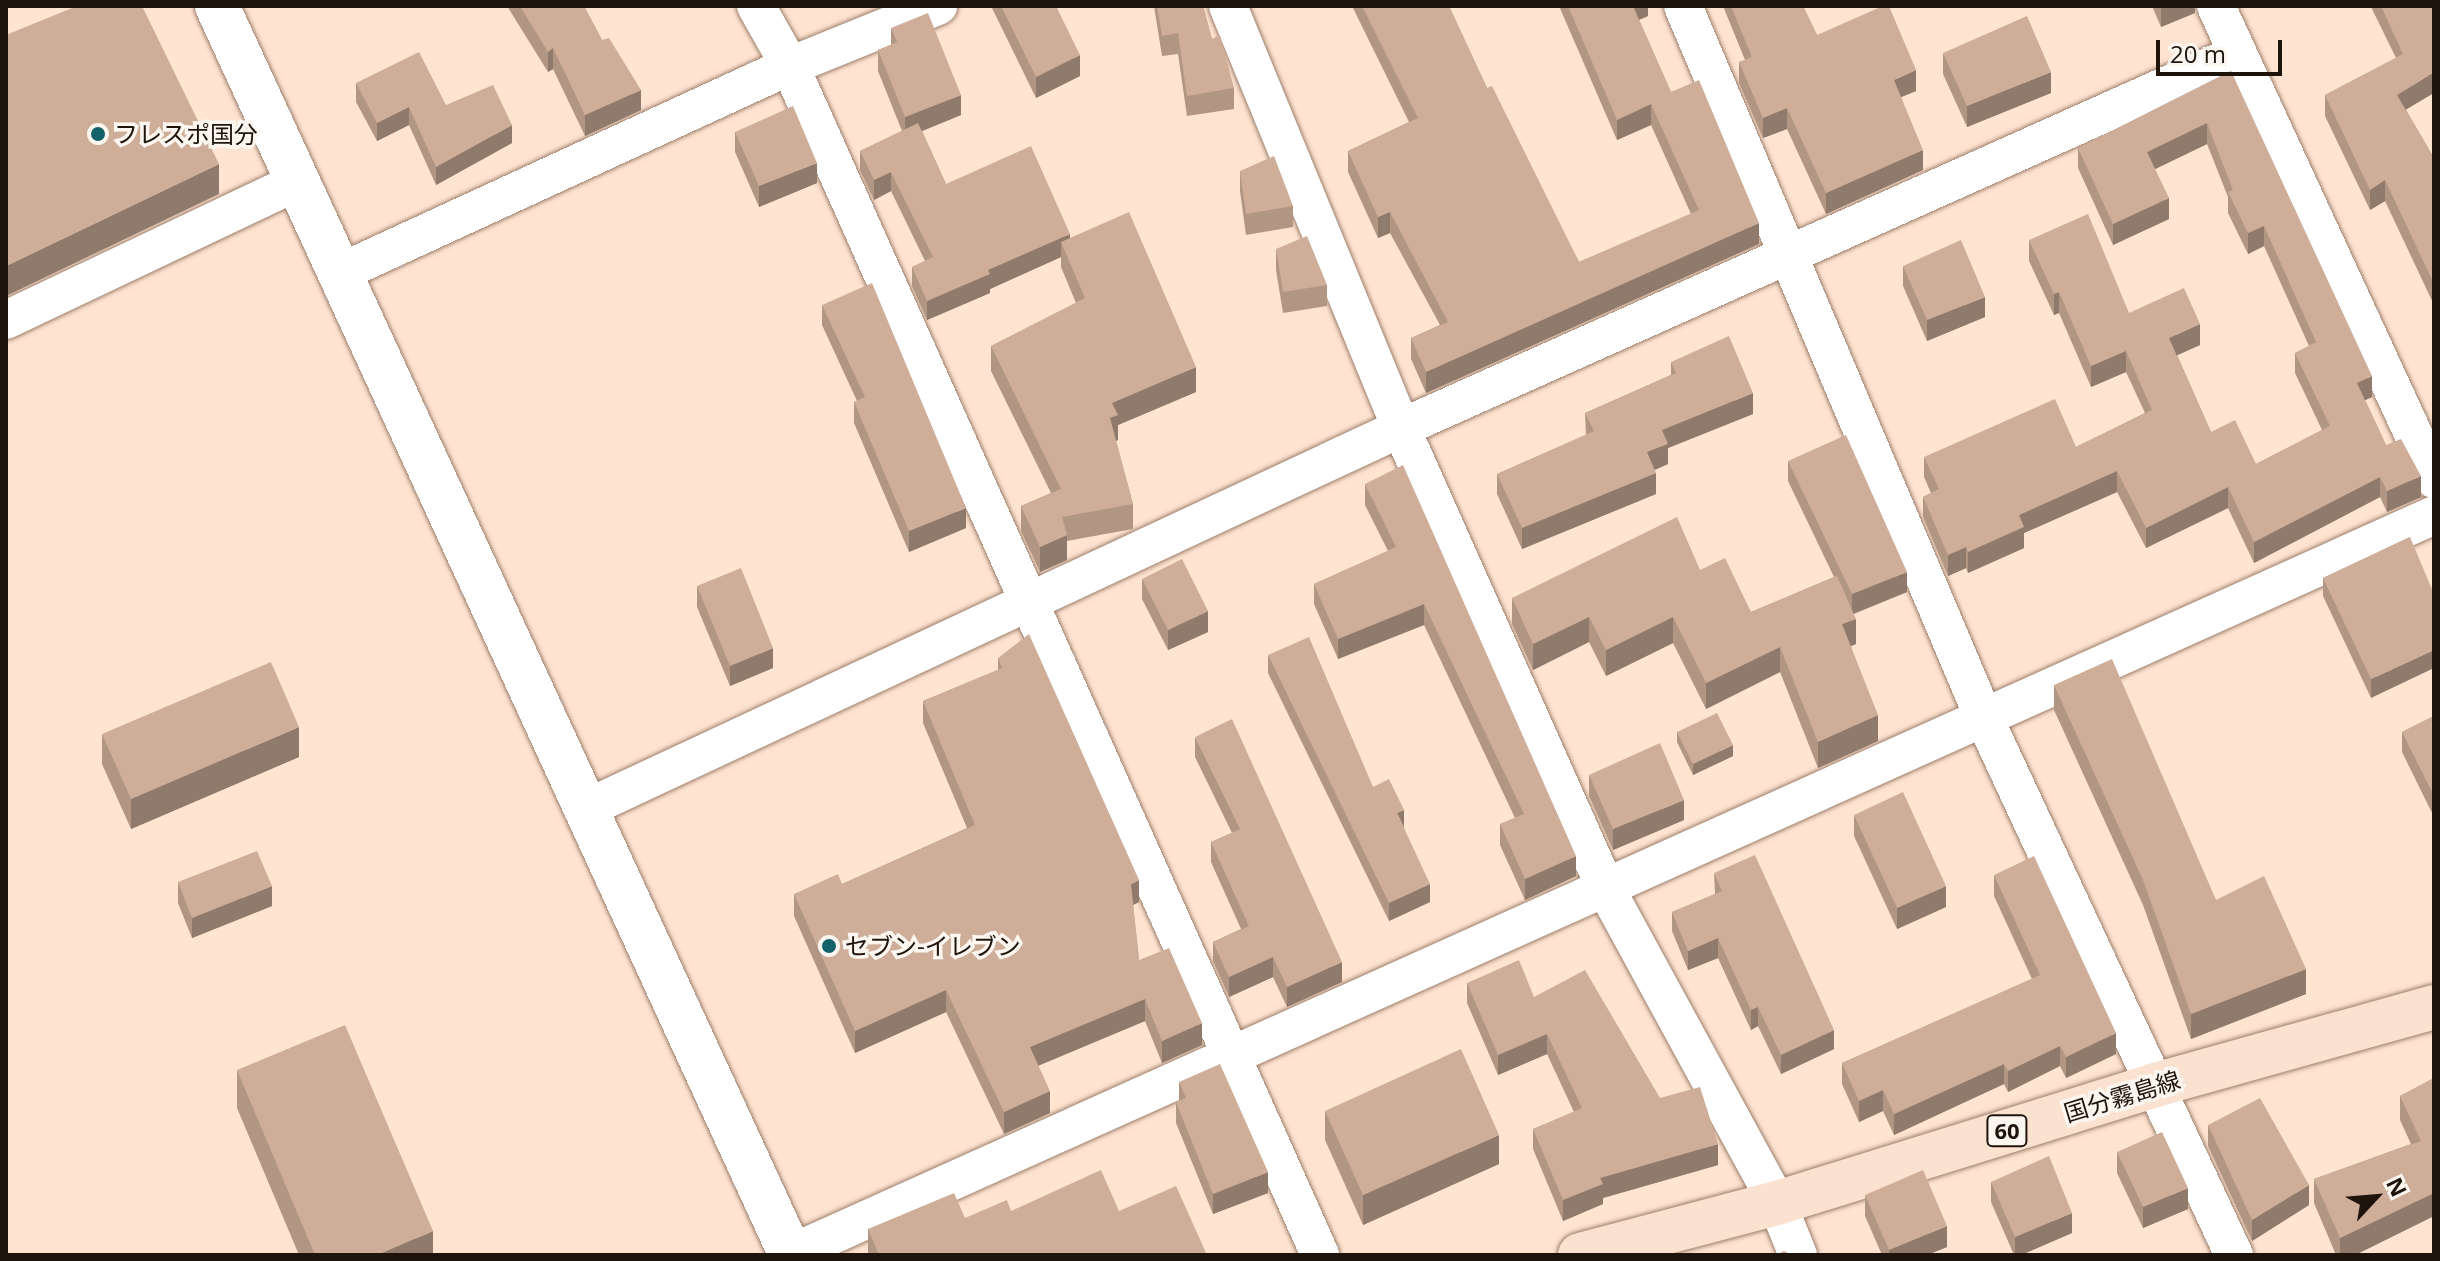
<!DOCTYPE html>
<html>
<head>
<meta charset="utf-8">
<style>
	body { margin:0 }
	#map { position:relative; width:2440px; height:1261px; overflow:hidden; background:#ffe4d2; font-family:"Open Sans","Noto Sans JP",sans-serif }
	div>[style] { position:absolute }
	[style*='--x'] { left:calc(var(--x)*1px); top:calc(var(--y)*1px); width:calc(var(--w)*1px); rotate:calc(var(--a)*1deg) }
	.roads { filter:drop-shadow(0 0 2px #9c7e6a) drop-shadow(0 0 2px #9c7e6a) }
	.minor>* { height:38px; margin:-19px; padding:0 19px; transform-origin:19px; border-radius:19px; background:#fff }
	.tertiary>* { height:44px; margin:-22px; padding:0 22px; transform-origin:22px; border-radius:22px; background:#fff }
	.primary>* { height:44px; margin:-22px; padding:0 22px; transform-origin:22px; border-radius:22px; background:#fbe2d0 }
	.wall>* { inset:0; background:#b19684 }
	.shaded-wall>* { inset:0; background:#907a6b }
	.building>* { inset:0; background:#ceae99 }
	.dots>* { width:22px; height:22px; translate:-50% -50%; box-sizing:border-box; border:4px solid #fcf6f1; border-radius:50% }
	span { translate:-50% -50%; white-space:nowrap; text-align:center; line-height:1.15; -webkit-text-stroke:7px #fcf6f1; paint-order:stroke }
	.shield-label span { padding:2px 6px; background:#fcf6f1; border:2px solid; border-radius:6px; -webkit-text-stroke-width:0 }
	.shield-label { font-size:22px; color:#1f140c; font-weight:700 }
	.poi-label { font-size:24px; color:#1f140c }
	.left { translate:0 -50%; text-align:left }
	.street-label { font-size:24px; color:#1f140c }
	.frame { position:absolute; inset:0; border:8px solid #1f140c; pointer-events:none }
	.north { position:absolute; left:2336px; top:1157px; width:80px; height:80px; -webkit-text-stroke:6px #fcf6f1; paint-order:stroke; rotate:64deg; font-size:22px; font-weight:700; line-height:32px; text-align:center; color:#1f140c }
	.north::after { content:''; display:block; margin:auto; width:28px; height:36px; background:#1f140c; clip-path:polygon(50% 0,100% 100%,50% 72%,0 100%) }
	.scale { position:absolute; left:2156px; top:40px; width:126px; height:36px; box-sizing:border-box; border:4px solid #1f140c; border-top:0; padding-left:10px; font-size:24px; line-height:28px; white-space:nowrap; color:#1f140c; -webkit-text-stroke:6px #fcf6f1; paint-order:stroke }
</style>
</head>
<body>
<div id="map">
	<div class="roads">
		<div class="minor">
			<i style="--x:756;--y:6;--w:69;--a:60.5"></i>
			<i style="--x:790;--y:66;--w:1302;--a:65.97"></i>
			<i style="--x:1228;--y:6;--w:456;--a:67.7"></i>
			<i style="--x:1401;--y:428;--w:505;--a:66.03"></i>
			<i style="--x:1606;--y:889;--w:358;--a:61.4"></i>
			<i style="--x:1777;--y:1203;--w:56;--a:68"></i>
			<i style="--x:1683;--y:6;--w:771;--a:67.09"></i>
			<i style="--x:1983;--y:716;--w:595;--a:65.03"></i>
			<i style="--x:2216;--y:6;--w:521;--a:65.26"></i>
			<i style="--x:337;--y:274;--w:498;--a:-24.7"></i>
			<i style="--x:790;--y:66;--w:160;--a:-22.1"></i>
			<i style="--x:6;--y:320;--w:321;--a:-25.4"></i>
			<i style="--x:583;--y:810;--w:903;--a:-25.03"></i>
			<i style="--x:1401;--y:428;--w:916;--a:-24.1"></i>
			<i style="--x:790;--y:1254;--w:1802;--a:-24.2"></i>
		</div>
		<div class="tertiary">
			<i style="--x:217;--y:6;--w:1375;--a:65.32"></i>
		</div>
		<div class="primary">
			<i style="--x:1580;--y:1255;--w:204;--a:-14.8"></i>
			<i style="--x:1777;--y:1203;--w:396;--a:-17.3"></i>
			<i style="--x:2155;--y:1085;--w:290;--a:-15.6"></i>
		</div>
	</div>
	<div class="wall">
		<i style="clip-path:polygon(507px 6px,584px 6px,602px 40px,641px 110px,585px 136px,553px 69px,548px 72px)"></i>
		<i style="clip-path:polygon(991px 6px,1056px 6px,1080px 76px,1036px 98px)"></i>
		<i style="clip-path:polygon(1154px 6px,1203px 6px,1212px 39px,1234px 88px,1234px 109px,1187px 116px,1178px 54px,1162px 56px)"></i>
		<i style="clip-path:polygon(1352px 6px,1449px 6px,1487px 88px,1579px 262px,1691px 214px,1651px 125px,1617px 140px,1559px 6px,1648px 6px,1648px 16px,1639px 20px,1671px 92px,1759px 244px,1426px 393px,1411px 359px,1411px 338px,1440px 325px,1390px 233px,1378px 238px,1348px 172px,1348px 151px,1409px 122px)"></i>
		<i style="clip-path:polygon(1723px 6px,1803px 6px,1817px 35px,1916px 91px,1901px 97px,1923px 170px,1826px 214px,1787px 129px,1763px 138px,1739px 83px,1739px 62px,1745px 60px)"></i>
		<i style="clip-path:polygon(2152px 6px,2195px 6px,2195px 13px,2161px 27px)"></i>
		<i style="clip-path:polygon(2372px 6px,2434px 6px,2406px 110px,2434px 158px,2434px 305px,2385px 201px,2370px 210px,2325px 116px,2325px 95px,2396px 58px,2372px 9px)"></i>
		<i style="clip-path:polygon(891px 28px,961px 115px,922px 131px,946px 184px,1070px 238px,1196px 392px,1118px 425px,1118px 440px,1116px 441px,1133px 504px,1133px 529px,1067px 541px,1067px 560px,1040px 572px,1021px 531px,1021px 506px,1051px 493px,991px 371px,991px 346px,1076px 303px,1061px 267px,1061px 257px,990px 289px,990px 293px,927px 320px,912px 286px,912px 267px,925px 261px,891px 191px,874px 200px,860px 170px,860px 151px,902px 131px,878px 71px,878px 50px,891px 45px)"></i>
		<i style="clip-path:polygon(1943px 53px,2051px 93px,1967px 127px,1943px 74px)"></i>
		<i style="clip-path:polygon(2231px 71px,2372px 397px,2365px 400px,2386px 445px,2421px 497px,2387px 512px,2380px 497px,2254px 563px,2228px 508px,2146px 548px,2117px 492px,2024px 533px,2024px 548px,1968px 573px,1966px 568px,1948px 576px,1923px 517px,1923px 497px,1931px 493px,1924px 477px,1924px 457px,2076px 447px,2145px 413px,2126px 372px,2091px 387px,2059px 313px,2054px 315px,2029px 261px,2029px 240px,2129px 313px,2200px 345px,2177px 355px,2211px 432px,2256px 464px,2322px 430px,2295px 373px,2295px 353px,2309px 346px,2264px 246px,2248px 254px,2228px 213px,2228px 197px,2207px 144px,2155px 169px,2169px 219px,2113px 245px,2078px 168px,2078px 148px)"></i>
		<i style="clip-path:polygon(356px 83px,446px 105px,512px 143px,436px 185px,409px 125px,377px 141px,356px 102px)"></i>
		<i style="clip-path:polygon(735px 132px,817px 183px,759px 207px,735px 152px)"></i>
		<i style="clip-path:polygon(1240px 171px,1293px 206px,1293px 227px,1246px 235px,1240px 191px)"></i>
		<i style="clip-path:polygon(1276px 249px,1327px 285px,1327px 306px,1283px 313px,1276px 270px)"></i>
		<i style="clip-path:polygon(1903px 266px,1985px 317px,1927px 341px,1903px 286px)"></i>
		<i style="clip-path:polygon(822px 305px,966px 528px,909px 552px,854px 423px,854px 402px,857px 401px,822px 325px)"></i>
		<i style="clip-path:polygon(1671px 362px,1753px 414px,1668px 448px,1668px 464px,1655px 470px,1656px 494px,1522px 549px,1497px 494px,1497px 474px,1586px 435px,1585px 413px,1671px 375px)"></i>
		<i style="clip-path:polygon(1788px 461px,1907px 592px,1854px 614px,1856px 644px,1851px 646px,1878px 741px,1818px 768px,1780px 672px,1706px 709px,1673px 643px,1606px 676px,1589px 642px,1533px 670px,1512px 624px,1512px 598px,1700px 570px,1751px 612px,1834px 577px,1788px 481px)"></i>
		<i style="clip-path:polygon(1365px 484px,1576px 876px,1525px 900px,1500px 845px,1500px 824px,1515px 818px,1424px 625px,1338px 659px,1314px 604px,1314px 584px,1388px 551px,1365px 505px)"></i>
		<i style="clip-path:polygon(2410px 537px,2371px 698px,2323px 596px,2323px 578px)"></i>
		<i style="clip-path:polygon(1142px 579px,1208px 632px,1168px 650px,1142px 599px)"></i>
		<i style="clip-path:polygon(697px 586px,773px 668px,730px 686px,697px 607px)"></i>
		<i style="clip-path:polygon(1268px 655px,1373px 787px,1430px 902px,1389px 921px,1268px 673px)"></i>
		<i style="clip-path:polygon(998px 658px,1139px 902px,1133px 905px,1139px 960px,1202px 1045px,1162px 1063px,1145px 1021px,1038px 1066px,1050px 1113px,1004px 1134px,946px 1012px,855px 1053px,794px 916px,794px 894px,842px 884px,967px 828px,923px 723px,923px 701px,998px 670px)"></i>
		<i style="clip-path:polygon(2054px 685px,2216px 900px,2306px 994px,2191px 1039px,2143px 905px,2054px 710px)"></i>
		<i style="clip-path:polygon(2434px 716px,2434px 817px,2402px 752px,2402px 732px)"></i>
		<i style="clip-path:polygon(1677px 732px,1733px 756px,1693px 775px,1677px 742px)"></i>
		<i style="clip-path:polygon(102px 734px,299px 757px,131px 829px,102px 764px)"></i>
		<i style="clip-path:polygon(1195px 737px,1342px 982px,1287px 1007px,1273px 977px,1229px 997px,1213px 961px,1213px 942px,1241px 929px,1211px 862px,1211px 842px,1232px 833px,1195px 757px)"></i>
		<i style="clip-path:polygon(1589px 775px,1684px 820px,1613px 850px,1589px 796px)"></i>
		<i style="clip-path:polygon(1854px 815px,1946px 907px,1897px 929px,1854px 836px)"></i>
		<i style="clip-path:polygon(1714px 873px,1834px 1049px,1781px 1074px,1758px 1026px,1751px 1030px,1718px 958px,1688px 970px,1672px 931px,1672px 912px,1715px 894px)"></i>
		<i style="clip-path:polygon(1994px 875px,2116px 1054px,2066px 1078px,2060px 1066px,2008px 1092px,2004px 1084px,1894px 1135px,1883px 1111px,1859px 1122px,1842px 1084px,1842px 1063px,2032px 979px,1994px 896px)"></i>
		<i style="clip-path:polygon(178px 882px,272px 906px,192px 938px,178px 903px)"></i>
		<i style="clip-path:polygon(1467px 983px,1534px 997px,1660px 1098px,1718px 1165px,1603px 1198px,1603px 1204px,1563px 1221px,1533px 1149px,1533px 1129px,1574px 1112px,1547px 1054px,1498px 1075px,1467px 1003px)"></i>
		<i style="clip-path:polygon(237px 1070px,433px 1255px,299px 1255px,237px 1108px)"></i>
		<i style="clip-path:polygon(2434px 1078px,2434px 1216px,2355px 1255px,2336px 1255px,2314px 1203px,2314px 1179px,2411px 1144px,2400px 1120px,2400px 1096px)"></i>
		<i style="clip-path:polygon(1179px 1082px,1268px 1193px,1213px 1214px,1176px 1123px,1176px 1102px,1179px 1101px)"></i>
		<i style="clip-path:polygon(1325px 1111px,1499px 1164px,1363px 1225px,1325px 1140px)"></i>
		<i style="clip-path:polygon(2208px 1125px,2309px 1205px,2252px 1241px,2208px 1146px)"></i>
		<i style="clip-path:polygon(2117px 1152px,2188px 1209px,2143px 1228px,2117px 1173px)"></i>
		<i style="clip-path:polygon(1991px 1182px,2072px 1233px,2021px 1255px,2014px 1255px,1991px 1202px)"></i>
		<i style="clip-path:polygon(1865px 1195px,1947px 1247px,1927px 1255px,1882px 1255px,1865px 1216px)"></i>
		<i style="clip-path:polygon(1011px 1211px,1119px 1211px,1207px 1255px,868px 1255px,868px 1229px,965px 1218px)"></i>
	</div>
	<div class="shaded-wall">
		<i style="clip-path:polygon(1631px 6px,1648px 6px,1648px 16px,1631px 23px)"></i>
		<i style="clip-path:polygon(2161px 6px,2195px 6px,2195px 13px,2161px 27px)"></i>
		<i style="clip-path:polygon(553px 48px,553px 69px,548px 72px,548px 52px)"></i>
		<i style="clip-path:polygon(1080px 55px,1080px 76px,1036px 98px,1036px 77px)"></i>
		<i style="clip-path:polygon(1916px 70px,1916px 91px,1894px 100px,1894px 80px)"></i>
		<i style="clip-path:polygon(2051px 72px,2051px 93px,1967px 127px,1967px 106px)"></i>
		<i style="clip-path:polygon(2434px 72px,2434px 93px,2397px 115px,2397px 95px)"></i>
		<i style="clip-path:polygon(641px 90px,641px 110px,585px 136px,585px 115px)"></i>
		<i style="clip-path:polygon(961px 95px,961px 115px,905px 138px,905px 117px)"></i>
		<i style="clip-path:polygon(1651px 104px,1651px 125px,1617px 140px,1617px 120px)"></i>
		<i style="clip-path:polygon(409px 107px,409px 125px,377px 141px,377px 123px)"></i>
		<i style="clip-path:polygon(1787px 108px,1787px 129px,1763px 138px,1763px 118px)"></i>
		<i style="clip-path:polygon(2207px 123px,2207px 144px,2147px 173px,2147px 152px)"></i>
		<i style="clip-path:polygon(512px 125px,512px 143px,436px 185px,436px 167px)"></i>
		<i style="clip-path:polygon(1923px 150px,1923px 170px,1826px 214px,1826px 193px)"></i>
		<i style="clip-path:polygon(817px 163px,817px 183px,759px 207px,759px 186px)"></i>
		<i style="clip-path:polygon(219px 164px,219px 194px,6px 296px,6px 266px)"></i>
		<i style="clip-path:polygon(891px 172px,891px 191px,874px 200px,874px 180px)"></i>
		<i style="clip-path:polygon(2385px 180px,2385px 201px,2370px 210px,2370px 190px)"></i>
		<i style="clip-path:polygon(2169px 198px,2169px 219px,2113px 245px,2113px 224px)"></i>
		<i style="clip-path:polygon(1390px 212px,1390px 233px,1378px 238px,1378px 217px)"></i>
		<i style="clip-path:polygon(1759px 223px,1759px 244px,1426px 393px,1426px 372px)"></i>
		<i style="clip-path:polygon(2264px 226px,2264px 246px,2248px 254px,2248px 233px)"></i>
		<i style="clip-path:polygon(1070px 234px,1070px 253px,1061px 242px,1061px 257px,990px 289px,990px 293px,927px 320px,927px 301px,988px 270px)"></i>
		<i style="clip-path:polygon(2059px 292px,2059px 313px,2054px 315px,2054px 294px)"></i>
		<i style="clip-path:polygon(1985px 297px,1985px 317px,1927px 341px,1927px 320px)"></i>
		<i style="clip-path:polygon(2200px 324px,2200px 345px,2169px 359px,2169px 338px)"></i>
		<i style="clip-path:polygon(2126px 351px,2126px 372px,2091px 387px,2091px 366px)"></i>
		<i style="clip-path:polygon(1196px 367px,1196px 392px,1118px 425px,1118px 440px,1110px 443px,1110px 418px,1112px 403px)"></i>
		<i style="clip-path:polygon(2372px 376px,2372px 397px,2357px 404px,2357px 383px)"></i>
		<i style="clip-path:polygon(1753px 393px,1753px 414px,1668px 448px,1668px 464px,1647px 473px,1647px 452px,1662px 430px)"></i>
		<i style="clip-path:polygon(2117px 471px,2117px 492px,2024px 533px,2024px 548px,1968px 573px,1968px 552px,2019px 515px)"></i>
		<i style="clip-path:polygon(1656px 473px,1656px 494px,1522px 549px,1522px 528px)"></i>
		<i style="clip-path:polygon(2421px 476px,2421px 497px,2387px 512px,2387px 491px)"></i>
		<i style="clip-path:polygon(2380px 477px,2380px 497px,2254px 563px,2254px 542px)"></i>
		<i style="clip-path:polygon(2228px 487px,2228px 508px,2146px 548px,2146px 528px)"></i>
		<i style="clip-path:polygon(966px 508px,966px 528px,909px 552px,909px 531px)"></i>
		<i style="clip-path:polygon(1067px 535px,1067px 560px,1040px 572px,1040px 547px)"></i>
		<i style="clip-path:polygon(1966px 547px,1966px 568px,1948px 576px,1948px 555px)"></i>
		<i style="clip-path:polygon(1907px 572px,1907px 592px,1852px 614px,1852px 594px)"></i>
		<i style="clip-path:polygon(1424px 604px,1424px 625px,1338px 659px,1338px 639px)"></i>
		<i style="clip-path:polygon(1208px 611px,1208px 632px,1168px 650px,1168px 630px)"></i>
		<i style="clip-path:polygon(1589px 617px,1589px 642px,1533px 670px,1533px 644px)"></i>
		<i style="clip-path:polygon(1673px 617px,1673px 643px,1606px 676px,1606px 650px)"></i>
		<i style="clip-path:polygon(1856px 619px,1856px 644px,1842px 650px,1842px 624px)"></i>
		<i style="clip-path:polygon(1780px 647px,1780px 672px,1706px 709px,1706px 683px)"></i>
		<i style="clip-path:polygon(773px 648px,773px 668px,730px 686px,730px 666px)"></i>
		<i style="clip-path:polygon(2434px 650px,2434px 668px,2371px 698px,2371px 679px)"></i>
		<i style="clip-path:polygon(1878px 715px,1878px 741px,1818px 768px,1818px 742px)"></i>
		<i style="clip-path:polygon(299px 727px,299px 757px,131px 829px,131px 799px)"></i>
		<i style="clip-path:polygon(1733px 745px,1733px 756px,1693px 775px,1693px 764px)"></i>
		<i style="clip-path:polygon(1684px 800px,1684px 820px,1613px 850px,1613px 829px)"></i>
		<i style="clip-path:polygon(1404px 810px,1404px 828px,1397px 813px)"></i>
		<i style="clip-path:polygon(1576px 856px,1576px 876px,1525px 900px,1525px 879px)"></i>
		<i style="clip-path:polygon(1139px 880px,1139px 902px,1131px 906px,1131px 884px)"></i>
		<i style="clip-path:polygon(1430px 884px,1430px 902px,1389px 921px,1389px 903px)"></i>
		<i style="clip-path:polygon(272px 886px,272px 906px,192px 938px,192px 918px)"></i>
		<i style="clip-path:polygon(1946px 886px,1946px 907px,1897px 929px,1897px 908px)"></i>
		<i style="clip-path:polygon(1718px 938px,1718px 958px,1688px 970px,1688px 951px)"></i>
		<i style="clip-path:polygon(1273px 957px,1273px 977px,1229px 997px,1229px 977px)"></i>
		<i style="clip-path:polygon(1342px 962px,1342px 982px,1287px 1007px,1287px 987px)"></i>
		<i style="clip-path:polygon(2306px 969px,2306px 994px,2191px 1039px,2191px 1014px)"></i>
		<i style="clip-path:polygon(946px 990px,946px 1012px,855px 1053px,855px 1031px)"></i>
		<i style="clip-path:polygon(1145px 999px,1145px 1021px,1030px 1069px,1030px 1047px)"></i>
		<i style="clip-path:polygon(1758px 1007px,1758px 1026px,1751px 1030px,1751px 1010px)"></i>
		<i style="clip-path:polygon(1202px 1023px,1202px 1045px,1162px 1063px,1162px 1041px)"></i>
		<i style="clip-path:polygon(1834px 1030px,1834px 1049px,1781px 1074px,1781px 1055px)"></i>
		<i style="clip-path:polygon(2116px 1033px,2116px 1054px,2066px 1078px,2066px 1057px)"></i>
		<i style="clip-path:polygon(1547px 1034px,1547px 1054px,1498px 1075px,1498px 1055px)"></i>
		<i style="clip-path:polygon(2060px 1046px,2060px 1066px,2008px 1092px,2008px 1071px)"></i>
		<i style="clip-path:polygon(2004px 1064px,2004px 1084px,1894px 1135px,1894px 1114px)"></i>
		<i style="clip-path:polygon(1883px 1090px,1883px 1111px,1859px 1122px,1859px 1101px)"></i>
		<i style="clip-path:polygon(1050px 1091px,1050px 1113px,1004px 1134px,1004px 1112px)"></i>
		<i style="clip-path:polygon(1499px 1135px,1499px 1164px,1363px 1225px,1363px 1195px)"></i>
		<i style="clip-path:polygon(1718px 1144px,1718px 1165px,1603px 1198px,1603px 1204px,1563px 1221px,1563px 1200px,1600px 1178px)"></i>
		<i style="clip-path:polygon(1268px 1172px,1268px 1193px,1213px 1214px,1213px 1194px)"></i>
		<i style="clip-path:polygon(2309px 1185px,2309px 1205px,2252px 1241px,2252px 1220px)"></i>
		<i style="clip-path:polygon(2188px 1188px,2188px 1209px,2143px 1228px,2143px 1207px)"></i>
		<i style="clip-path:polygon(2434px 1193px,2434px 1216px,2355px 1255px,2340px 1255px,2340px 1238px)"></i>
		<i style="clip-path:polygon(2072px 1213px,2072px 1233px,2021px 1255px,2015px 1255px,2015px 1237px)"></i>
		<i style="clip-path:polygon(1947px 1226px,1947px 1247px,1927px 1255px,1889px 1255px,1889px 1250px)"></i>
		<i style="clip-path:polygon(433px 1231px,433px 1255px,377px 1255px)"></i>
	</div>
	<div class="building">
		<i style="clip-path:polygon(77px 6px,142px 6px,219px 164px,6px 266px,6px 35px)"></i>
		<i style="clip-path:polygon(520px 6px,584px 6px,602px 40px,609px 38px,641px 90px,585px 115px,553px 48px,548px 52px)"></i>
		<i style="clip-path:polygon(1001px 6px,1056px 6px,1080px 55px,1036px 77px)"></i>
		<i style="clip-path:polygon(1157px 6px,1203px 6px,1212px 39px,1220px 35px,1234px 88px,1187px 96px,1178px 33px,1162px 36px)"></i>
		<i style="clip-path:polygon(1362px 6px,1449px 6px,1487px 88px,1492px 86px,1579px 262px,1699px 210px,1651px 104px,1617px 120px,1568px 6px,1633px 6px,1671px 92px,1699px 80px,1759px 223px,1426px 372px,1411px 338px,1448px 322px,1390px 212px,1378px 217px,1348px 151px,1418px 118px)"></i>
		<i style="clip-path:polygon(1731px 6px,1803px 6px,1817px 35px,1883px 6px,1889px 6px,1916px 70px,1894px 80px,1923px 150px,1826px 193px,1787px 108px,1763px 118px,1739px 62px,1752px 57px)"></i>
		<i style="clip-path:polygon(2381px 6px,2434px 6px,2434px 72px,2397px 95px,2434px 158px,2434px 284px,2385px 180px,2370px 190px,2325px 95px,2403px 54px)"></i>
		<i style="clip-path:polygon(928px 13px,961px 95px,905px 117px,878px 50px,897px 42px,891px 28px)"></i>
		<i style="clip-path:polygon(2027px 16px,2051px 72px,1967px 106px,1943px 53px)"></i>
		<i style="clip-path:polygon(419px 52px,446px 105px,493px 85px,512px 125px,436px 167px,409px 107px,377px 123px,356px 83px)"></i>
		<i style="clip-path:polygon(2231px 71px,2372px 376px,2357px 383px,2386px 445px,2401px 439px,2421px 476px,2387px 491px,2380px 477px,2254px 542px,2228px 487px,2146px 528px,2117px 471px,2019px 515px,2024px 527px,1968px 552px,1966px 547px,1948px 555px,1923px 497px,1939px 489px,1924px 457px,2055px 399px,2076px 447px,2152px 410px,2126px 351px,2091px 366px,2059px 292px,2054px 294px,2029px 240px,2088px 214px,2129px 313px,2184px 288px,2200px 324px,2169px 338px,2211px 432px,2235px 420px,2256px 464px,2330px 426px,2295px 353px,2316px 342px,2264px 226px,2248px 233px,2228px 192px,2233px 190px,2207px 123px,2147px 152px,2169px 198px,2113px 224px,2078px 148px)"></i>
		<i style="clip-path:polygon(793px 106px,817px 163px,759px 186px,735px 132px)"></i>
		<i style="clip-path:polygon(918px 123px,946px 184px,1031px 146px,1070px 234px,988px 270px,990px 274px,927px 301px,912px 267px,933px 257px,891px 172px,874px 180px,860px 151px)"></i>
		<i style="clip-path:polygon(1274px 156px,1293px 206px,1246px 214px,1240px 171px)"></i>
		<i style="clip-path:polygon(1129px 212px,1196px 367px,1112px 403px,1118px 415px,1110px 418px,1133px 504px,1062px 517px,1067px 535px,1040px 547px,1021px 506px,1061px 489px,991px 346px,1085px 298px,1061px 242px)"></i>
		<i style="clip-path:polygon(1307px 236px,1327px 285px,1283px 292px,1276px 249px)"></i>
		<i style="clip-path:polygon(1961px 240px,1985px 297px,1927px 320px,1903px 266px)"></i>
		<i style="clip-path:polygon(872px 283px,966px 508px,909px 531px,854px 402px,865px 397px,822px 305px)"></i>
		<i style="clip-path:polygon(1729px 336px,1753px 393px,1662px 430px,1668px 444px,1647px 452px,1656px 473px,1522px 528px,1497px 474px,1594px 431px,1585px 413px,1676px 373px,1671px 362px)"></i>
		<i style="clip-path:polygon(1846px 435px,1907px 572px,1852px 594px,1788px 461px)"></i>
		<i style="clip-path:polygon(1403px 465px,1576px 856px,1525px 879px,1500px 824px,1524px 814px,1424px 604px,1338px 639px,1314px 584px,1396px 547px,1365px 484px)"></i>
		<i style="clip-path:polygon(1677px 517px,1700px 570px,1725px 558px,1751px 612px,1837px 576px,1856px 619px,1842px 624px,1878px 715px,1818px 742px,1780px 647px,1706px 683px,1673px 617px,1606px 650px,1589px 617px,1533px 644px,1512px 598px)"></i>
		<i style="clip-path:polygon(2410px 537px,2434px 594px,2434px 650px,2371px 679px,2323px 578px)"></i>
		<i style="clip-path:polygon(1182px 559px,1208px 611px,1168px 630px,1142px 579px)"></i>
		<i style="clip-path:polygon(741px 568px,773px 648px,730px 666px,697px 586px)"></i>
		<i style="clip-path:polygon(1029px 634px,1139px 880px,1131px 884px,1139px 960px,1169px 948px,1202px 1023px,1162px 1041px,1145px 999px,1030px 1047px,1050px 1091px,1004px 1112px,946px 990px,855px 1031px,794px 894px,838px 874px,842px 884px,975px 825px,923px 701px,1002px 668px,998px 658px)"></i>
		<i style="clip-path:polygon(1309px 637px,1373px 787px,1389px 779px,1404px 810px,1397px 813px,1430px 884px,1389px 903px,1268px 655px)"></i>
		<i style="clip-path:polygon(2112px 659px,2216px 900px,2264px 876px,2306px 969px,2191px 1014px,2143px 880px,2054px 685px)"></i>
		<i style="clip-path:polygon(271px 662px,299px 727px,131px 799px,102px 734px)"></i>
		<i style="clip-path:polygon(1717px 713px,1733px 745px,1693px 764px,1677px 732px)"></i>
		<i style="clip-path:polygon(2434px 716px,2434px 796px,2402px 732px)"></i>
		<i style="clip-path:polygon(1232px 719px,1342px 962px,1287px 987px,1273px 957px,1229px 977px,1213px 942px,1249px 926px,1211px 842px,1240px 829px,1195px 737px)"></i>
		<i style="clip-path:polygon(1660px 743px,1684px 800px,1613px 829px,1589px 775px)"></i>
		<i style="clip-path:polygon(1903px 792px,1946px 886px,1897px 908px,1854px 815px)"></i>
		<i style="clip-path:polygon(257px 851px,272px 886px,192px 918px,178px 882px)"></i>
		<i style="clip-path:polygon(1755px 855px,1834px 1030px,1781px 1055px,1758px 1007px,1751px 1010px,1718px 938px,1688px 951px,1672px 912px,1722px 891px,1714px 873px)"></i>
		<i style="clip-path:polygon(2034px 856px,2116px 1033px,2066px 1057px,2060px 1046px,2008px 1071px,2004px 1064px,1894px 1114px,1883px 1090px,1859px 1101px,1842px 1063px,2040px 975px,1994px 875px)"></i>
		<i style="clip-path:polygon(1519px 960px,1534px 997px,1585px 970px,1660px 1098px,1700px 1087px,1718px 1144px,1600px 1178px,1603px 1184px,1563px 1200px,1533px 1129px,1582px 1108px,1547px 1034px,1498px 1055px,1467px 983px)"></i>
		<i style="clip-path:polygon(345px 1025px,433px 1231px,377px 1255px,315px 1255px,237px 1070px)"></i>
		<i style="clip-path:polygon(1461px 1049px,1499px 1135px,1363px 1195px,1325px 1111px)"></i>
		<i style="clip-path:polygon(1220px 1064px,1268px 1172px,1213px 1194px,1176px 1102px,1186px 1098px,1179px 1082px)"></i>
		<i style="clip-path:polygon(2434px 1078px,2434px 1193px,2340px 1238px,2314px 1179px,2421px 1141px,2400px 1096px)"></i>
		<i style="clip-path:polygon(2260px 1098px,2309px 1185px,2252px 1220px,2208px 1125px)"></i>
		<i style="clip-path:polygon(2162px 1132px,2188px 1188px,2143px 1207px,2117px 1152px)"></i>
		<i style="clip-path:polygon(2049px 1156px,2072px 1213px,2015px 1237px,1991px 1182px)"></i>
		<i style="clip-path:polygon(1101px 1170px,1119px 1211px,1176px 1186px,1207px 1255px,879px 1255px,868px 1229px,954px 1193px,965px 1218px,1007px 1200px,1011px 1211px)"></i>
		<i style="clip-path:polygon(1923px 1170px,1947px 1226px,1889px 1250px,1865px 1195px)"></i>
		<i style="clip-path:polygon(1784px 1251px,1792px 1255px,1776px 1255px)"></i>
	</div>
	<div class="dots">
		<i style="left:98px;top:134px;background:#13626a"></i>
		<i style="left:829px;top:946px;background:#13626a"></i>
	</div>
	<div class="shield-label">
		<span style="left:2007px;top:1131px">60</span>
	</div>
	<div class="poi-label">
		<span class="left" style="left:114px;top:134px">フレスポ国分</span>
		<span class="left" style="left:845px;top:946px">セブン-イレブン</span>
	</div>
	<div class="street-label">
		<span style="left:2122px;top:1096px;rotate:-17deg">国分霧島線</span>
	</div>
	<div class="frame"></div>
	<div class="north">N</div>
	<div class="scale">20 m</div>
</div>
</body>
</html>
